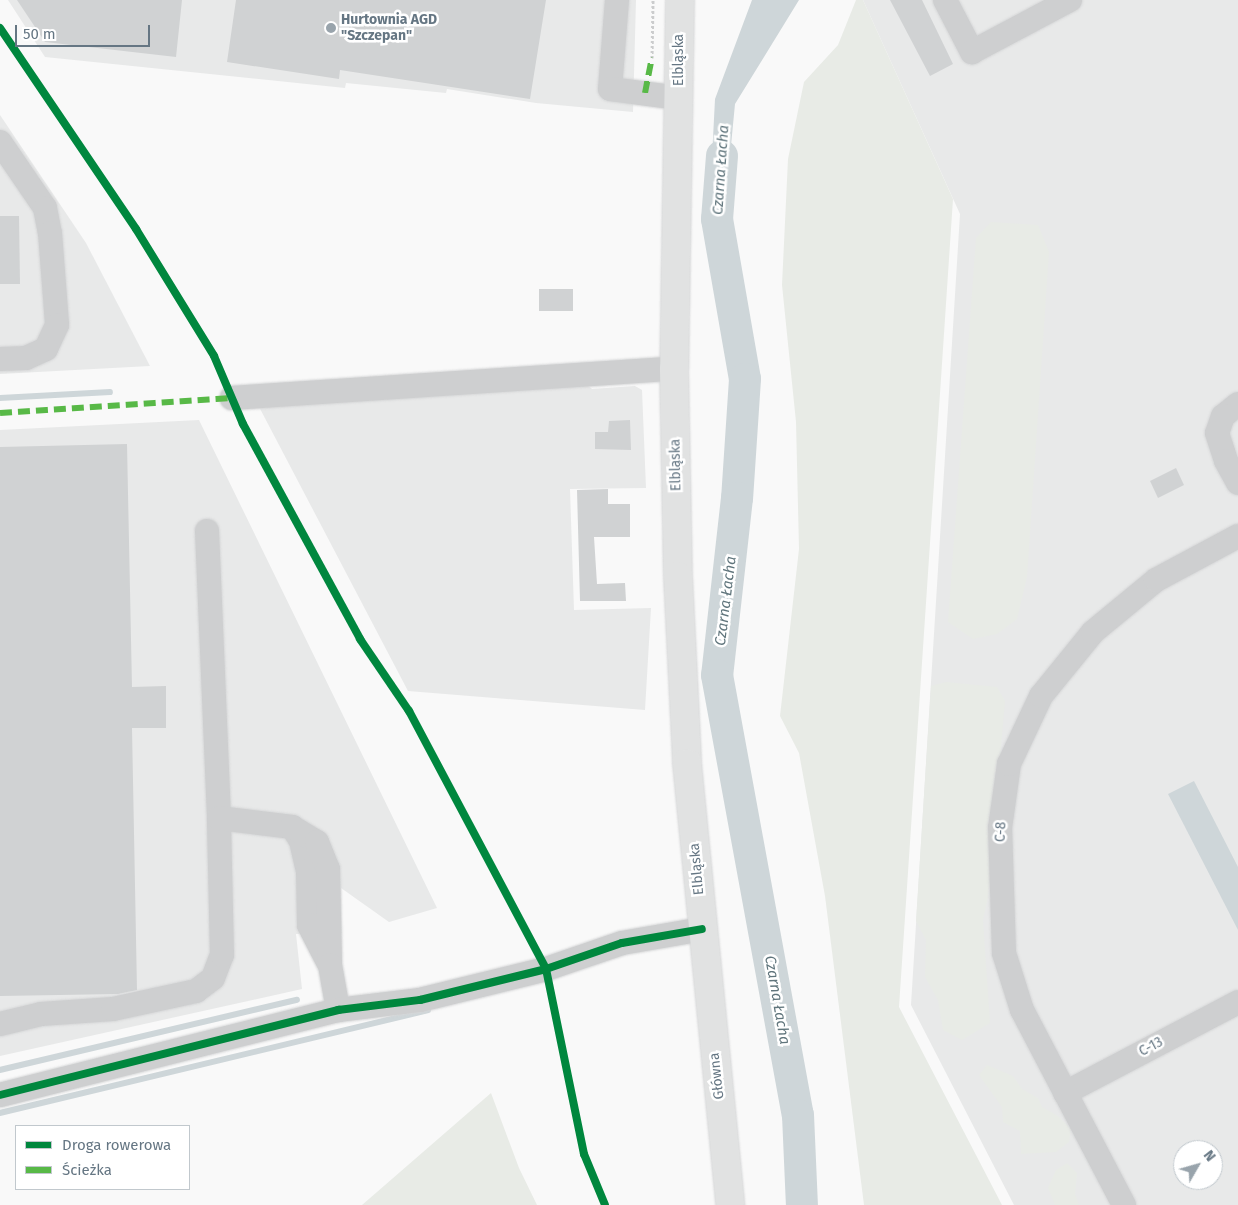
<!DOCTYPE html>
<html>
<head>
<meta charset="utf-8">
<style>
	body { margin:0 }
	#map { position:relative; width:1238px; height:1205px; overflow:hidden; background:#f9f9f9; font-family:"Fira Sans",sans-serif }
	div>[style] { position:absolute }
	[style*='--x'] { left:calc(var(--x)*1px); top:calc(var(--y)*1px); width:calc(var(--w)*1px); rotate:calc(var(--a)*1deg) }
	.built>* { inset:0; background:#e8e9e9 }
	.green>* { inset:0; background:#e8ebe6 }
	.water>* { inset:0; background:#ced6d9 }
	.stream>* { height:5.5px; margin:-2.75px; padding:0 2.75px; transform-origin:2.75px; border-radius:2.75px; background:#ced6d9 }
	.river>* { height:32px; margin:-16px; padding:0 16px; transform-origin:16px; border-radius:16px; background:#ced6d9 }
	.building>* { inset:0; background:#d0d2d3 }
	.path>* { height:3px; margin-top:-1.5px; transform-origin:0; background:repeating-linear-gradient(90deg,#cbcccd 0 2.5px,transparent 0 5px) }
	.roads { filter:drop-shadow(0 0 1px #d5d6d7) drop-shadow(0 0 1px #d5d6d7) }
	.minor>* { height:24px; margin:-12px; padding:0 12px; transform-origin:12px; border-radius:12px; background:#cecfd0 }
	.major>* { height:28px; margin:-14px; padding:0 14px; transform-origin:14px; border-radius:14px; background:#e1e2e2 }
	.quiet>* { height:6px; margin-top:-3px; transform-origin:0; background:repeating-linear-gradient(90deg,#58b947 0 12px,transparent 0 18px) }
	.cycleway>* { height:8px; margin:-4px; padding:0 4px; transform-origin:4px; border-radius:4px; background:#00873e }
	.dots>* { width:14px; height:14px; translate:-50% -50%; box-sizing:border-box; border:2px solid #fff; border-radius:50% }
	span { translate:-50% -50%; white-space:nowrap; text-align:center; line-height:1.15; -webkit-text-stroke:5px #fff; paint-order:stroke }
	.poi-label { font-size:14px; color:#657683; font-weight:700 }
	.left { translate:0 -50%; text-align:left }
	.street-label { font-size:14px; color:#657683 }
	.water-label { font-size:15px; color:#60757c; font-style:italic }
	.legend { position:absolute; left:15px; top:1125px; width:175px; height:65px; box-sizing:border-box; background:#fff; border:1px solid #c1c8cd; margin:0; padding:6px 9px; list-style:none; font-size:15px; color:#657683 }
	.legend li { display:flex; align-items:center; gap:10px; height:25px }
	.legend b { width:25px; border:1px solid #c1c8cd }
	.north { position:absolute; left:1173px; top:1140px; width:50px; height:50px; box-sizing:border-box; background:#fff; border:1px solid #c1c8cd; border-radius:50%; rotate:52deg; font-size:14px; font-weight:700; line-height:20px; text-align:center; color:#657683 }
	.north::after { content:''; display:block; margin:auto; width:18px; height:22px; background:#99a4ac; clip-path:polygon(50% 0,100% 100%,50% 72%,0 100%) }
	.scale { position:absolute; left:15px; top:25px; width:135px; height:22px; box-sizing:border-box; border:2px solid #657683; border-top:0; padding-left:6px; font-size:15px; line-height:18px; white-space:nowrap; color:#657683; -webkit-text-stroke:4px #fff; paint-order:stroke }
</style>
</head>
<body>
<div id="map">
	<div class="built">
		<i style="clip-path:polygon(8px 0,636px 0,633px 112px,536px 103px,447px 89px,446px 93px,346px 83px,345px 88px,45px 57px)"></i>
		<i style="clip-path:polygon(evenodd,863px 0,1238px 0,1238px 1205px,1014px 1205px,911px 1005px,960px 214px,863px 0,1183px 1150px,1213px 1150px,1213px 1180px,1183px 1180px,1183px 1150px)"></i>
		<i style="clip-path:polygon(0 115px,86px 243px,150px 366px,0 374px)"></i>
		<i style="clip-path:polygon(587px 385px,592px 389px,635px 386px,642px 390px,646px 488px,570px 489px,574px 610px,651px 608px,645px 710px,408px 691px,257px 403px)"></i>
		<i style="clip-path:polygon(199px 420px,437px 908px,389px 922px,341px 888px,342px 933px,296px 934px,302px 989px,0 1056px,0 430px)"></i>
	</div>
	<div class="green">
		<i style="clip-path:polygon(856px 0,863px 0,953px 199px,899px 1007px,1002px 1205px,864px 1205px,825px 896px,799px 753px,780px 716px,799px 549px,796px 422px,782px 285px,788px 159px,804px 82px,838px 45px)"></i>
		<i style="clip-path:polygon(991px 222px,1038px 225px,1049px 252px,1027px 577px,1017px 619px,997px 634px,973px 639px,948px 622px,976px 238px)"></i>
		<i style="clip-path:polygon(946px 682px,997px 687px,1005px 701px,988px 897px,983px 920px,990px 1023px,962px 1040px,943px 1030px,938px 1000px,925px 977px,926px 940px,916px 921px,931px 686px)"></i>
		<i style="clip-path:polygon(987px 1065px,1013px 1076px,1022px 1089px,1038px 1098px,1042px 1107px,1058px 1116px,1071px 1129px,1069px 1142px,1056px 1152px,1021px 1154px,1020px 1131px,1003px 1122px,1002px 1107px,979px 1075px)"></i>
		<i style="clip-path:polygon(491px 1093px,519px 1168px,537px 1205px,362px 1205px)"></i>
		<i style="clip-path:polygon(1067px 1163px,1077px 1173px,1075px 1194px,1079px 1205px,1055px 1205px,1048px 1188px,1056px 1170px)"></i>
	</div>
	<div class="water">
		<i style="clip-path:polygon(752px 0,799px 0,735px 104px,724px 218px,711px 177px,715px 99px)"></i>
		<i style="clip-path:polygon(1194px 781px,1238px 867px,1238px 930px,1168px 794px)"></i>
	</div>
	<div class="stream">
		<i style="--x:0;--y:398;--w:110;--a:-3.1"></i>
		<i style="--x:0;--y:1070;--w:305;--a:-13.3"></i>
		<i style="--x:0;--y:1113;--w:440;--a:-13.5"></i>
	</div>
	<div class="river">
		<i style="--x:722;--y:156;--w:63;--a:94.5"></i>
		<i style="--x:717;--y:219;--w:162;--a:80.1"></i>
		<i style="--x:745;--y:379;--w:119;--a:93.8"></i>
		<i style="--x:737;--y:498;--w:178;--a:96.4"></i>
		<i style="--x:717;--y:675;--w:447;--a:79.6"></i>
		<i style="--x:798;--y:1115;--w:90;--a:87.5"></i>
	</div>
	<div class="building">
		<i style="clip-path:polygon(17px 0,182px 0,176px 57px,45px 42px)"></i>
		<i style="clip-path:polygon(236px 0,546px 0,530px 99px,340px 70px,339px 79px,227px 62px)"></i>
		<i style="clip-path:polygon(890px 0,922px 0,953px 64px,930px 76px)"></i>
		<i style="clip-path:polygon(0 216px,19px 216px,20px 284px,0 284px)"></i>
		<i style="clip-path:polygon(539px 289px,573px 289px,573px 311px,539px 311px)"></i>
		<i style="clip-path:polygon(630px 420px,631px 450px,595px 449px,595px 432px,608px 432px,609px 421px)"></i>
		<i style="clip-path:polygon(127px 444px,132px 687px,166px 686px,166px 728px,132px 728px,137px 990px,118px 994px,0 996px,0 447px)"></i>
		<i style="clip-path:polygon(1176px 468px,1184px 485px,1158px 498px,1150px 481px)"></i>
		<i style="clip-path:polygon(608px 489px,608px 504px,630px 504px,630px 537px,594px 537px,597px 584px,625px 583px,626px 601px,580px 601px,577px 490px)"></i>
	</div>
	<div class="path">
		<i style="--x:652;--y:58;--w:58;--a:-89"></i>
	</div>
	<div class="roads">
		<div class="minor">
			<i style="--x:617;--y:0;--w:89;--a:94.5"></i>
			<i style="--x:610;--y:89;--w:70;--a:7.4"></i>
			<i style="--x:945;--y:0;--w:59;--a:62.6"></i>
			<i style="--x:972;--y:52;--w:111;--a:-28"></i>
			<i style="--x:0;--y:142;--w:80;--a:55.7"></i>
			<i style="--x:45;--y:208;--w:25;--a:79"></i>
			<i style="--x:50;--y:233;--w:92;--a:85.6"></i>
			<i style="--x:57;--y:325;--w:26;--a:115"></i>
			<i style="--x:46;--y:349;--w:22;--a:156"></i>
			<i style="--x:26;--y:358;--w:26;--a:178"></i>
			<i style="--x:232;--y:398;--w:443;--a:-3.8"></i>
			<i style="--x:1238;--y:404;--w:19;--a:141"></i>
			<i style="--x:1223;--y:416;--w:18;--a:109"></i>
			<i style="--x:1217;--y:433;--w:29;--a:72"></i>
			<i style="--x:1226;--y:461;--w:25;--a:61"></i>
			<i style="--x:207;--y:531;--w:287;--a:87.6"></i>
			<i style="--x:292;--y:827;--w:17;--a:57"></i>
			<i style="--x:301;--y:841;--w:31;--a:77"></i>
			<i style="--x:308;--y:871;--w:54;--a:88.9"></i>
			<i style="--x:309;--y:925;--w:42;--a:62.8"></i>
			<i style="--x:0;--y:1024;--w:42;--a:-13.7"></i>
			<i style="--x:41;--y:1014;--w:72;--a:-4"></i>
			<i style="--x:113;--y:1009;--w:85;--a:-12.2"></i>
			<i style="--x:196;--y:991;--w:21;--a:-37"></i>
			<i style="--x:213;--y:978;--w:25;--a:-69"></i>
			<i style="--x:222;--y:955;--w:137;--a:-91.3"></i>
			<i style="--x:219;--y:818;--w:74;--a:7"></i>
			<i style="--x:292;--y:827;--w:29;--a:31"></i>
			<i style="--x:317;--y:842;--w:29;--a:68"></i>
			<i style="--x:328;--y:869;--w:96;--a:88.8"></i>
			<i style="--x:330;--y:965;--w:46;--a:79.9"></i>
			<i style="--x:1065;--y:1093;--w:195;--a:-27.7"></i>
			<i style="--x:0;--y:1095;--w:349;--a:-14.1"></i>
			<i style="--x:338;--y:1010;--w:83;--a:-7"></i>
			<i style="--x:420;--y:1000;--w:130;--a:-13.8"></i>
			<i style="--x:546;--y:969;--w:80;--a:-18.9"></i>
			<i style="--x:622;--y:943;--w:81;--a:-9.9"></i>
			<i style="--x:1124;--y:1205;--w:220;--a:-117.6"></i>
			<i style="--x:1022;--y:1010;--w:60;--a:-107.5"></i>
			<i style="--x:1004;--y:953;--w:125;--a:-91.8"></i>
			<i style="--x:1000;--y:828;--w:65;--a:-82"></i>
			<i style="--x:1009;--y:764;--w:75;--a:-64.8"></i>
			<i style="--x:1041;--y:696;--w:82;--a:-50.9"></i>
			<i style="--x:1093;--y:632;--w:82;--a:-39.5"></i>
			<i style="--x:1156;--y:580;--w:93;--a:-28.2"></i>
		</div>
		<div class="major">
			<i style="--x:680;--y:0;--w:369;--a:90.9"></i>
			<i style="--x:674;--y:369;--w:207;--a:88.9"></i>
			<i style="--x:678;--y:576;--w:187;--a:87.2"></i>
			<i style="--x:687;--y:763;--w:444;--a:84.4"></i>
		</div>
	</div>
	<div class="quiet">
		<i style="--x:645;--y:93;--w:36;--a:-79"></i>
		<i style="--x:0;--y:413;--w:232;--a:-3.7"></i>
	</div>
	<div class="cycleway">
		<i style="--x:0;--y:28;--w:243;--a:55.9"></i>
		<i style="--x:136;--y:229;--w:149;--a:58.4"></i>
		<i style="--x:214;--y:356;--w:74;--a:66.9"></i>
		<i style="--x:243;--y:424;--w:245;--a:61.4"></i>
		<i style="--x:360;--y:639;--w:87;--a:55.8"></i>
		<i style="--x:409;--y:711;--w:292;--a:62"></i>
		<i style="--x:546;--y:969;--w:189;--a:78.4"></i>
		<i style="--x:584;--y:1154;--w:55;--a:67.6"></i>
		<i style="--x:0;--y:1095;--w:349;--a:-14.1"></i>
		<i style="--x:338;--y:1010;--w:83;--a:-7"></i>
		<i style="--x:420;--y:1000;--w:130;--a:-13.8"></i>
		<i style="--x:546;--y:969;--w:80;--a:-18.9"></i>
		<i style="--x:622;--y:943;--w:81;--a:-9.9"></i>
	</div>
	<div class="dots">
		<i style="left:331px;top:28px;background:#99a4ac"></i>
	</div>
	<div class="poi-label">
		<span class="left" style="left:341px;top:28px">Hurtownia AGD<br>"Szczepan"</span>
	</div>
	<div class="street-label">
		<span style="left:679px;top:60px;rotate:-90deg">Elbląska</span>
		<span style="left:676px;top:465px;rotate:-91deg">Elbląska</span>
		<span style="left:1001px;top:832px;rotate:-87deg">C-8</span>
		<span style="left:697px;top:869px;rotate:-95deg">Elbląska</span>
		<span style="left:1151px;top:1047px;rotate:-28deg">C-13</span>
		<span style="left:717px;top:1076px;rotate:-96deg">Główna</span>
	</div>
	<div class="water-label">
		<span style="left:721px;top:170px;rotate:-86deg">Czarna Łacha</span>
		<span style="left:726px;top:601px;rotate:-83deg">Czarna Łacha</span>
		<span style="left:777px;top:1000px;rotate:80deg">Czarna Łacha</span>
	</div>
	<ul class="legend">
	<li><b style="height:6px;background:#00873e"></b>Droga rowerowa</li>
	<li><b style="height:6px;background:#58b947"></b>Ścieżka</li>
	</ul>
	<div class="north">N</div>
	<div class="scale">50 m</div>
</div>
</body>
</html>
